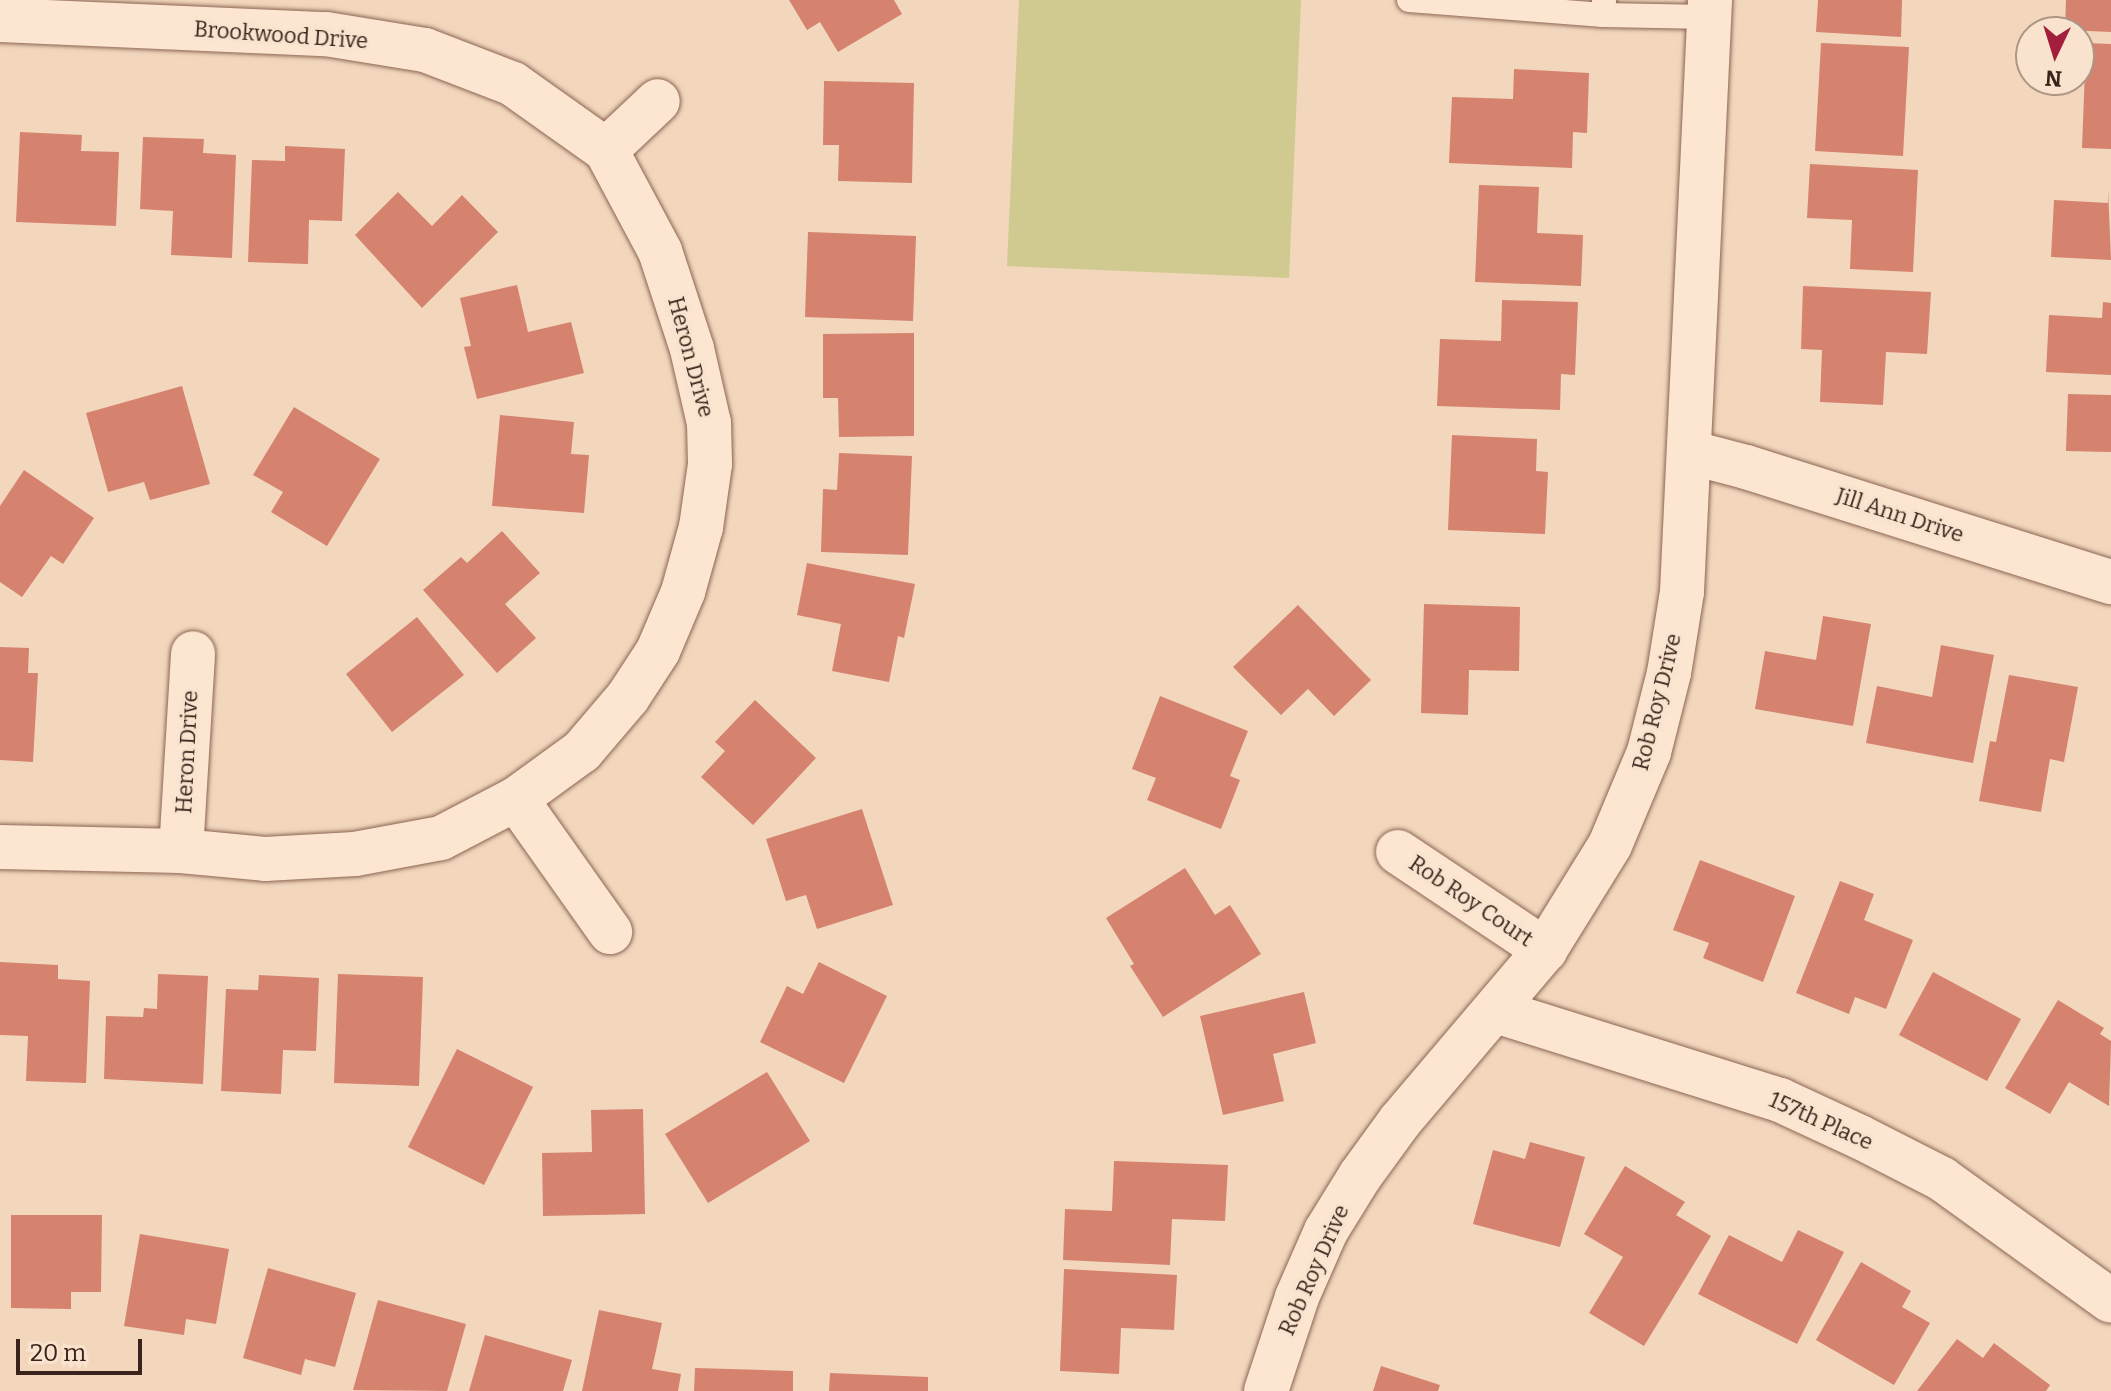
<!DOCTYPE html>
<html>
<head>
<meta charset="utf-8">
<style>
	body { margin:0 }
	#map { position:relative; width:2111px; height:1391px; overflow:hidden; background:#f2d7bd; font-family:Bitter,serif }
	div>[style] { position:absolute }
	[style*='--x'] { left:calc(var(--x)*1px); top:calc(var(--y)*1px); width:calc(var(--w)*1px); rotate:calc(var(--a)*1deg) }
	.green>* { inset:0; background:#d1ca90 }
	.building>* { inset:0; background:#d5826f }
	.roads { filter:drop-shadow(0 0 2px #8c6654) drop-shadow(0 0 2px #8c6654) }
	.lane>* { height:24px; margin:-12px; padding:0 12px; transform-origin:12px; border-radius:12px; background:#fce6d1 }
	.street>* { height:44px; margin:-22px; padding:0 22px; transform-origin:22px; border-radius:22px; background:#fce6d1 }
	span { translate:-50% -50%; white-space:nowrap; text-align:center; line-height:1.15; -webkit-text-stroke:6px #f9e3ce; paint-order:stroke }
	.street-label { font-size:22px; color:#3a231b }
	.north { position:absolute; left:2015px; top:16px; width:80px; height:80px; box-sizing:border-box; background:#f9e3ce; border:2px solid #ad9686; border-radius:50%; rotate:184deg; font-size:22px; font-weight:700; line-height:32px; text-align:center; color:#3a231b }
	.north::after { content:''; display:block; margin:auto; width:28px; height:36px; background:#a21e3c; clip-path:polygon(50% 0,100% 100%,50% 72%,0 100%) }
	.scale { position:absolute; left:16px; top:1339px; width:126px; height:36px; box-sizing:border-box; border:4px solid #3a231b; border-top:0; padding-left:10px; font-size:24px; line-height:28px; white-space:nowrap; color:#3a231b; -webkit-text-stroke:6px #f9e3ce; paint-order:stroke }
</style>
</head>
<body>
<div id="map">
	<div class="green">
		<i style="clip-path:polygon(1019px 0,1301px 0,1289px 278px,1007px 266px)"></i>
	</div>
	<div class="building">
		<i style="clip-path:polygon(789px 0,894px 0,902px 14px,838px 52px,820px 22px,807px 30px)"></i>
		<i style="clip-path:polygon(1818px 0,1902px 0,1901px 37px,1816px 32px)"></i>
		<i style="clip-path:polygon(2066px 0,2111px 0,2111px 32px,2065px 30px)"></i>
		<i style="clip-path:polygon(1821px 43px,1909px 47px,1903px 156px,1815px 151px)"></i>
		<i style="clip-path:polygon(2086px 43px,2111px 44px,2111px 149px,2082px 148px)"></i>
		<i style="clip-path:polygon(1514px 69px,1589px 73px,1587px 133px,1573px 132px,1572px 168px,1449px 163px,1452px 97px,1513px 99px)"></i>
		<i style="clip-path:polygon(824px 81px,914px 83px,912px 183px,838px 181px,839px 145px,823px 145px)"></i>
		<i style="clip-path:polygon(20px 132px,82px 135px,81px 151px,119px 152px,116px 226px,16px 222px)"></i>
		<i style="clip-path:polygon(143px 137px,204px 139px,203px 153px,236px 155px,232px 258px,171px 255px,173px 211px,140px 209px)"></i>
		<i style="clip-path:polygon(285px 146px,345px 149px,342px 221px,309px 220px,308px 264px,248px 262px,252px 160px,285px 161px)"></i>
		<i style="clip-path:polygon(1810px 164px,1918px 170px,1913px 272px,1850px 269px,1852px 220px,1807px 218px)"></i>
		<i style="clip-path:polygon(1479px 185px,1539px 187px,1537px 233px,1583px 235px,1581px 286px,1475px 282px)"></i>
		<i style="clip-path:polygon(2108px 188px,2111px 260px,2051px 257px,2054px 200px,2108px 203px)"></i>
		<i style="clip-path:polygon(398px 192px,432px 226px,462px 195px,498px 232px,422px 308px,355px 235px)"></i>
		<i style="clip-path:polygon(808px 232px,916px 236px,913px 321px,805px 317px)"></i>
		<i style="clip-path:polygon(517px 285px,528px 332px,571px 322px,584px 373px,477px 399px,464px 347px,471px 346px,460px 298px)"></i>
		<i style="clip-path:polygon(1803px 286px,1931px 292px,1927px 354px,1886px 352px,1883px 405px,1820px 402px,1822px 350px,1801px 349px)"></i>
		<i style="clip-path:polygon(1502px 300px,1578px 302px,1575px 375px,1561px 374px,1560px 410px,1437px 406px,1440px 339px,1501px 341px)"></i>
		<i style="clip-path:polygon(2103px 302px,2111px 303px,2111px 375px,2046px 372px,2049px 315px,2102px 318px)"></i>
		<i style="clip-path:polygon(914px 333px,914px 436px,839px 437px,838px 398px,823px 398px,823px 334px)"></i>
		<i style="clip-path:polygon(182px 386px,210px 484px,150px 500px,144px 482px,108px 492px,86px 413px)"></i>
		<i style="clip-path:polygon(2068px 394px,2111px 395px,2111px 452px,2066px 451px)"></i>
		<i style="clip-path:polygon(294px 407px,380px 459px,327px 546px,271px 512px,283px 492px,253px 475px)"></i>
		<i style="clip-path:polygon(500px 415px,574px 422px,571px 454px,589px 455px,584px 513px,492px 506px)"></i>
		<i style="clip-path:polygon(1452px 435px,1537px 439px,1536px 471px,1548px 472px,1545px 534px,1448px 530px)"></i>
		<i style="clip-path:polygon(839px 453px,912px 456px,908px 555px,821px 552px,823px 489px,837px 490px)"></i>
		<i style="clip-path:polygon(24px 470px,94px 518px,63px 564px,51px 556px,22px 597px,0 582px,0 506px)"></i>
		<i style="clip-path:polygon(502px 531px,540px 573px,505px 604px,536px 638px,497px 673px,423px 590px,461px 557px,467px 563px)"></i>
		<i style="clip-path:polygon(807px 563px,915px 584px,904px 638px,898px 636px,889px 682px,832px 671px,841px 624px,797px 615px)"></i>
		<i style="clip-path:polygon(1424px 604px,1520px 607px,1519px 671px,1469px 670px,1468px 715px,1421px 713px)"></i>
		<i style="clip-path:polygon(1298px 605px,1371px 680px,1334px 716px,1308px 689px,1281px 715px,1233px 667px)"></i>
		<i style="clip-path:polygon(1823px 616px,1871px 624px,1853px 726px,1755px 709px,1765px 651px,1816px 660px)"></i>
		<i style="clip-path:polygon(417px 617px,464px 675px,392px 732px,346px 674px)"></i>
		<i style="clip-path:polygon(1941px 645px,1994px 655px,1973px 763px,1866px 743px,1877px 686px,1932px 697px)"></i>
		<i style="clip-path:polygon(0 647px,29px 648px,28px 673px,38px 673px,33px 762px,0 760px)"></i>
		<i style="clip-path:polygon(2009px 675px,2078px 687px,2064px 762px,2050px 759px,2041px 812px,1979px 801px,1990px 741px,1996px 742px)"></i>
		<i style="clip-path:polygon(1160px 696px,1248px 731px,1230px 776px,1240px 780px,1221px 829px,1147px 800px,1156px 778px,1132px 769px)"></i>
		<i style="clip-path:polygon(755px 700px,816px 758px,753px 825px,701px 777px,725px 751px,715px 742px)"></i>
		<i style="clip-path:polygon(862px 809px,893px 905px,817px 929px,806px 895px,786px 901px,766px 839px)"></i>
		<i style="clip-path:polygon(1700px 860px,1795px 896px,1763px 982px,1703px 958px,1709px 943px,1673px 930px)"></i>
		<i style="clip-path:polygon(1185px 868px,1215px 915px,1230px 905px,1261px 954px,1163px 1017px,1130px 966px,1134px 964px,1106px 918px)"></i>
		<i style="clip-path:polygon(1840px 881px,1874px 894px,1864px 920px,1913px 940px,1886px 1009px,1855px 997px,1849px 1014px,1796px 993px)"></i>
		<i style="clip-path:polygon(0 962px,58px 965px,58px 979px,90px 981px,86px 1083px,26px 1081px,28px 1036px,0 1035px)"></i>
		<i style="clip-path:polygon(819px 962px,887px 996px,844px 1083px,760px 1042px,787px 986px,803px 994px)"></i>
		<i style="clip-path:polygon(1933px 972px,2021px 1019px,1987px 1081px,1899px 1035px)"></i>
		<i style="clip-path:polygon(158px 974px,208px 976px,203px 1084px,104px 1079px,106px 1016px,143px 1017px,144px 1008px,157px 1009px)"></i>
		<i style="clip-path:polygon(338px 974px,423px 977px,419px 1086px,334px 1083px)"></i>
		<i style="clip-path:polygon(259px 975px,319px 978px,316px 1051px,283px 1050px,281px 1094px,221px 1091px,226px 989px,258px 990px)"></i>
		<i style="clip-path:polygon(1304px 992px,1316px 1043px,1273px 1054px,1284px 1101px,1223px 1115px,1200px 1016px)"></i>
		<i style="clip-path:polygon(2058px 1000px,2104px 1028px,2100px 1034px,2111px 1041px,2109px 1106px,2069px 1082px,2050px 1114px,2005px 1088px)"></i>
		<i style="clip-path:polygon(457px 1049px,533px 1087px,484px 1185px,408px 1147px)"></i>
		<i style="clip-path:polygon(767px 1072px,810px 1141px,708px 1203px,665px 1134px)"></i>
		<i style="clip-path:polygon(643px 1109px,645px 1214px,543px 1216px,542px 1153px,592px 1152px,591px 1110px)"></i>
		<i style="clip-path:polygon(1530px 1142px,1585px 1157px,1560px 1247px,1473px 1224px,1493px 1150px,1525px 1159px)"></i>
		<i style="clip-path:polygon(1114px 1161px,1228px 1165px,1225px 1221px,1172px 1219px,1170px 1265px,1063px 1260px,1065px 1209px,1112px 1211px)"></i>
		<i style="clip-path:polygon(1625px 1166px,1685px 1202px,1676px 1215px,1711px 1236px,1644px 1346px,1589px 1313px,1623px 1257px,1584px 1234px)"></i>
		<i style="clip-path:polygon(11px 1215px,102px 1215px,101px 1292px,71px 1292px,71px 1309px,11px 1308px)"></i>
		<i style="clip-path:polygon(1798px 1230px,1844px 1252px,1797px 1344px,1698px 1294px,1729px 1235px,1782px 1262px)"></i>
		<i style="clip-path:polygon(140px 1234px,229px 1249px,216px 1324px,186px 1319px,184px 1335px,124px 1326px)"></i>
		<i style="clip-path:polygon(1861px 1262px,1911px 1291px,1902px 1307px,1930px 1323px,1894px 1385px,1816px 1340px)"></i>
		<i style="clip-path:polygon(268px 1268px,356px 1293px,335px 1367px,305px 1359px,301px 1375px,243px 1358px)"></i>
		<i style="clip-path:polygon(1064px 1269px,1177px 1275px,1174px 1330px,1121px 1328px,1119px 1374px,1060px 1371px)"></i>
		<i style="clip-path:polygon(378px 1300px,466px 1324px,447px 1391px,353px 1390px)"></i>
		<i style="clip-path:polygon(599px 1310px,662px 1323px,652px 1369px,681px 1374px,678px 1391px,582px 1391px)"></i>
		<i style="clip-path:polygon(485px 1335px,572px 1360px,563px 1391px,469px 1391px)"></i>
		<i style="clip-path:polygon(1957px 1339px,1983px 1358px,1994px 1343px,2050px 1385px,2046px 1391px,1917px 1391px)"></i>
		<i style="clip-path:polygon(1381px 1366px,1440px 1385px,1438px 1391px,1373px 1391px)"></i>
		<i style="clip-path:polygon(695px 1368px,793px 1371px,793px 1391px,694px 1391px)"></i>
		<i style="clip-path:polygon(830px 1373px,928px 1377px,928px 1391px,829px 1391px)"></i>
	</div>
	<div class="roads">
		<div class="lane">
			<i style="--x:1409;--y:0;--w:195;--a:4.4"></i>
			<i style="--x:1603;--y:15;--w:15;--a:-86"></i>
			<i style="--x:1603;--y:15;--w:106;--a:1.1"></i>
		</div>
		<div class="street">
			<i style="--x:0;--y:20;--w:326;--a:2.5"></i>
			<i style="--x:326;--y:34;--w:100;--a:9.2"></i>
			<i style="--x:425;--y:50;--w:94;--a:21.1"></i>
			<i style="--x:513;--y:84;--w:114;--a:35.4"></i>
			<i style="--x:606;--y:150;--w:71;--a:-43.3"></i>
			<i style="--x:606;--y:150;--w:115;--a:61.9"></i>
			<i style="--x:660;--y:251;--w:103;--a:71.9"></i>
			<i style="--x:692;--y:349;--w:76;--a:77.1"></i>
			<i style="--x:709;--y:423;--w:41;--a:88.6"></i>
			<i style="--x:710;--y:464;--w:64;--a:98.1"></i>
			<i style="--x:701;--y:527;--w:67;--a:105.5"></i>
			<i style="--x:683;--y:592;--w:64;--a:113"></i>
			<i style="--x:658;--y:651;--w:55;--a:123.1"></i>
			<i style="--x:628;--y:697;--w:71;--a:130.4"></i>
			<i style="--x:582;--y:751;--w:82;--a:144"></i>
			<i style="--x:516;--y:799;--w:163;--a:54.7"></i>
			<i style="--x:1689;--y:452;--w:59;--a:14.7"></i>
			<i style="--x:1746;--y:467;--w:383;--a:17.5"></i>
			<i style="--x:0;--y:847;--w:181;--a:1.3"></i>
			<i style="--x:181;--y:851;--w:84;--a:5.4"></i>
			<i style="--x:265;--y:859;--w:90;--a:-3.2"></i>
			<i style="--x:355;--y:854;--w:87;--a:-10.5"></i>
			<i style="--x:441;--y:838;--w:85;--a:-27.5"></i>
			<i style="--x:181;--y:851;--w:198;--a:-86.5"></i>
			<i style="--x:1398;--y:852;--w:177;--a:33.7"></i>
			<i style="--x:1496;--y:1011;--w:298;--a:17.4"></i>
			<i style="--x:1780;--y:1100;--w:88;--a:24.8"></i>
			<i style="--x:1860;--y:1137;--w:92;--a:27.1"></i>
			<i style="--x:1942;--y:1179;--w:208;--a:35.8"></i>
			<i style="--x:1266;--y:1391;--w:99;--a:-71.7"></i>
			<i style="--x:1297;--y:1297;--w:72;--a:-66.3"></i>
			<i style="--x:1326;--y:1231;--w:65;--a:-58.3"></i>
			<i style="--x:1360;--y:1176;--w:68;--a:-54"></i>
			<i style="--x:1400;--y:1121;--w:224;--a:-49.7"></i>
			<i style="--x:1545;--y:950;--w:123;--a:-58.2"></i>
			<i style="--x:1610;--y:845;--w:101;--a:-67.2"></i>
			<i style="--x:1649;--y:752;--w:81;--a:-75.8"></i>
			<i style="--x:1669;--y:673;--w:82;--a:-80.9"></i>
			<i style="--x:1682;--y:592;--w:593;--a:-87.29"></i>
		</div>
	</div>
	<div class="street-label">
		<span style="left:281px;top:35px;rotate:4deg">Brookwood Drive</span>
		<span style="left:691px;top:357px;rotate:75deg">Heron Drive</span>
		<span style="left:1900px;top:515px;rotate:18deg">Jill Ann Drive</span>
		<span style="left:1657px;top:702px;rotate:-76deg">Rob Roy Drive</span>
		<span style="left:187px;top:752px;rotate:-87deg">Heron Drive</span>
		<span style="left:1471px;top:901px;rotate:34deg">Rob Roy Court</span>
		<span style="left:1821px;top:1121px;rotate:24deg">157th Place</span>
		<span style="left:1314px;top:1270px;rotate:-66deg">Rob Roy Drive</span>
	</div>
	<div class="north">N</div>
	<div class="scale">20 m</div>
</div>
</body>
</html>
